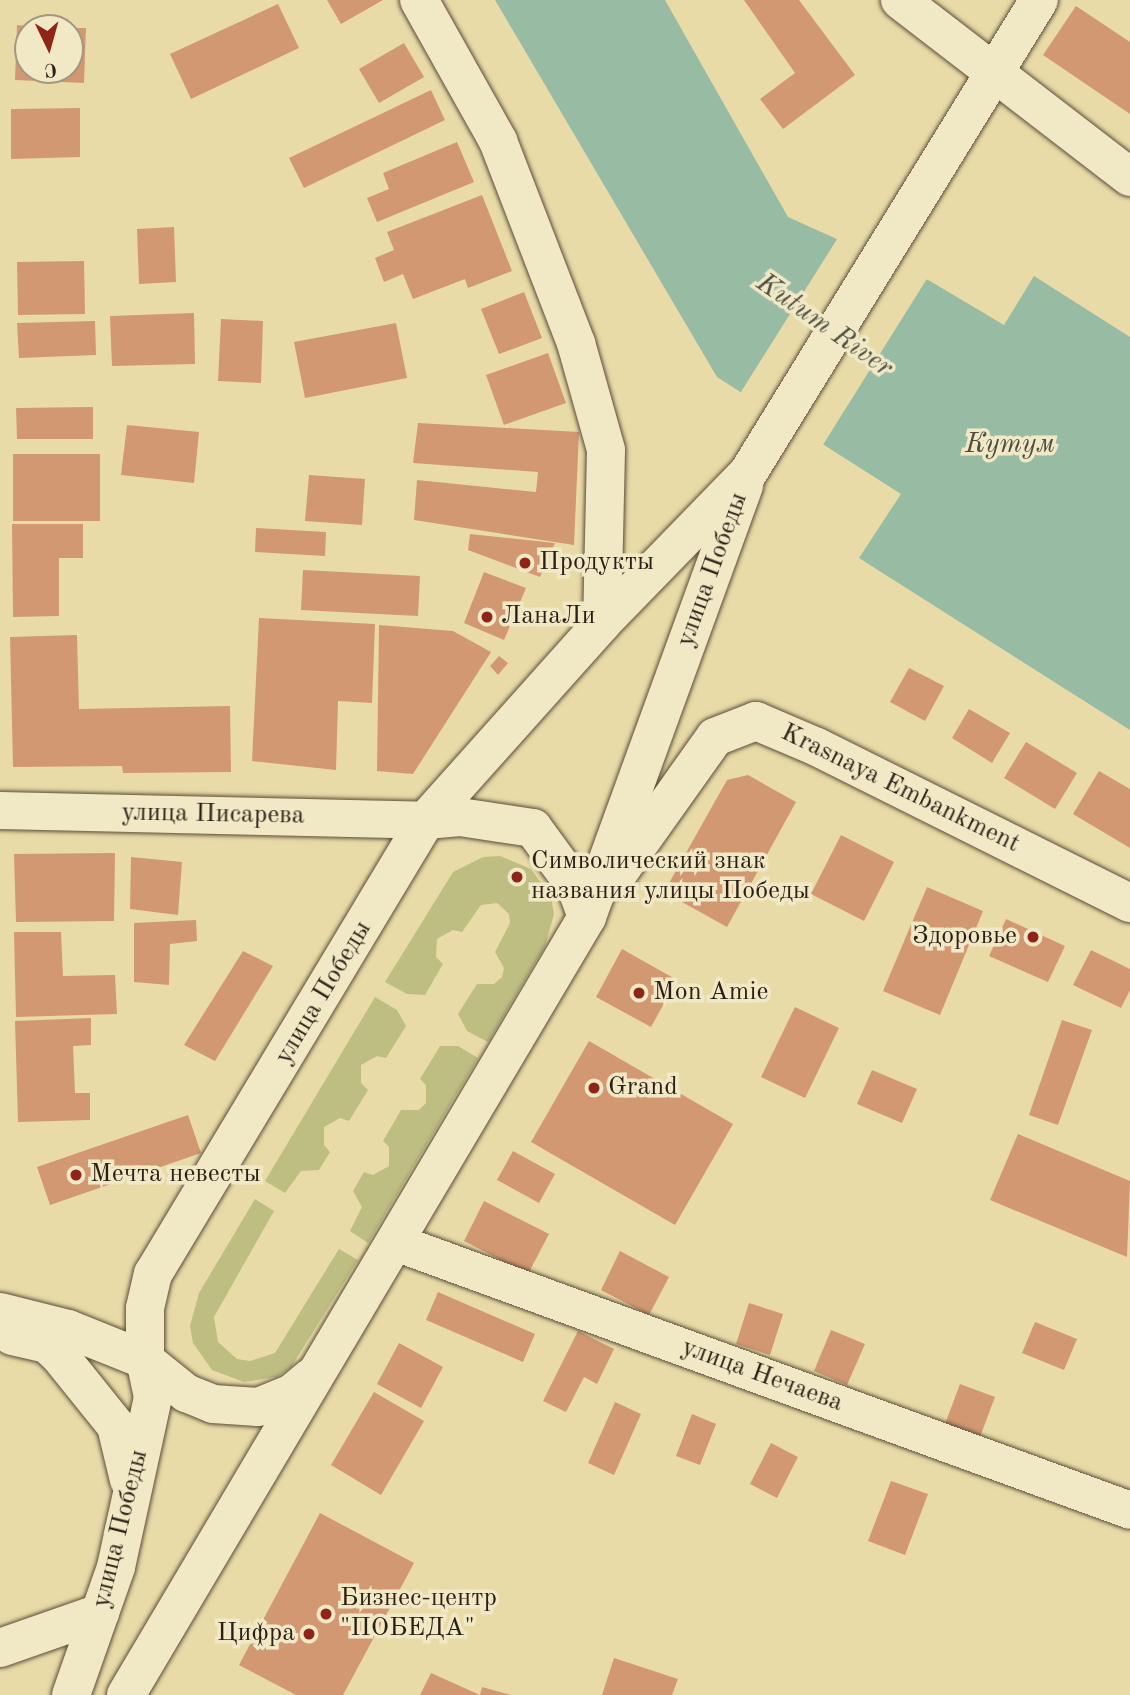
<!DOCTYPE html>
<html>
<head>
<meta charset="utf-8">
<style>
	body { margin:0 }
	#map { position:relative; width:1130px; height:1695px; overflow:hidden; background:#e9dba7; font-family:"Old Standard TT",serif }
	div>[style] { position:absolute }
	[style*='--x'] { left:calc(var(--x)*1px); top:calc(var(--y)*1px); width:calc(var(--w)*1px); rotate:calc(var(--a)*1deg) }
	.green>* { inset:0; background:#bebe82 }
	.water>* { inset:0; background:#98bba4 }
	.pier>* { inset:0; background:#e9dba7 }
	.building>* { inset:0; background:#d29871 }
	.roads { filter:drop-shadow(0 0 2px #5a4d3a) drop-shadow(0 0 2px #5a4d3a) }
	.street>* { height:37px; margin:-18.5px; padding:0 18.5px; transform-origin:18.5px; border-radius:18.5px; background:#f1e8c6 }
	.secondary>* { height:38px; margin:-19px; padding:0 19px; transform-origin:19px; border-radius:19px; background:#f1e8c6 }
	.dots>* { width:19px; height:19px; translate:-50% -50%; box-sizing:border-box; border:4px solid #f1e8c6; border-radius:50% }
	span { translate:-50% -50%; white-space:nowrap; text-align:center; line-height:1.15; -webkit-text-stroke:7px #f1e8c6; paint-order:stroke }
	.poi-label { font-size:26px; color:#2b1e16 }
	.left { translate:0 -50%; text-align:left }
	.right { translate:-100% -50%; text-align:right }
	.street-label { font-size:26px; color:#2b1e16 }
	.water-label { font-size:28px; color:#4c4d41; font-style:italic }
	.north { position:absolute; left:14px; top:14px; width:70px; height:70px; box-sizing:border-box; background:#f1e8c6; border:2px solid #a29780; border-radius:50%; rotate:175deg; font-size:19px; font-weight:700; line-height:28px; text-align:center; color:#2b1e16 }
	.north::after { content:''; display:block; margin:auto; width:24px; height:32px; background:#8f2418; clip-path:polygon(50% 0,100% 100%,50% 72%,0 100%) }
</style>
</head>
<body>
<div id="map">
	<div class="green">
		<i style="clip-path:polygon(500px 856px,531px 869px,551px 897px,554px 914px,545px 946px,488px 1042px,467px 1031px,458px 1014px,477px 984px,494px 984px,502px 977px,504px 968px,495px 952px,510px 923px,509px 914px,497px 903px,481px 905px,462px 932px,453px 930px,437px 939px,436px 957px,443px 964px,425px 995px,407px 994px,385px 982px,453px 872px,483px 857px)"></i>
		<i style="clip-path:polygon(375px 997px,397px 1010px,406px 1026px,386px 1058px,377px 1056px,361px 1065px,361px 1083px,368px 1090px,349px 1121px,340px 1118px,324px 1127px,324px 1145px,330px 1152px,319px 1170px,301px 1171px,285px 1193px,265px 1181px)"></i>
		<i style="clip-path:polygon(440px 1046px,458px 1046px,478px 1058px,368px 1243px,350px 1231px,362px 1207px,353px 1191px,364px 1172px,373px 1175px,389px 1166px,389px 1147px,383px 1141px,401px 1110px,419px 1110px,426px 1103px,426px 1085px,420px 1079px)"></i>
		<i style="clip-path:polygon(255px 1199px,274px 1211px,214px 1317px,218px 1342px,237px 1359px,250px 1361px,275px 1353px,339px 1249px,358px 1260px,291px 1367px,277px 1377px,244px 1382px,212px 1370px,193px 1343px,190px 1326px,199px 1293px)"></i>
	</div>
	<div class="water">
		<i style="clip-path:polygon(495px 0,665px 0,788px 217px,930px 281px,1004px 325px,1034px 276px,1130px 337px,1130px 730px,859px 558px,901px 494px,717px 377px)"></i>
	</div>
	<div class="pier">
		<i style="clip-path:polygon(839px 236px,928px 277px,821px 448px,739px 395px)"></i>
	</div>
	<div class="building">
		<i style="clip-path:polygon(327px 0,383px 0,341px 24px)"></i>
		<i style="clip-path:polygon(744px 0,799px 0,855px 75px,783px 129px,760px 99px,795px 73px)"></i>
		<i style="clip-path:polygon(278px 4px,299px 48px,191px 99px,170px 54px)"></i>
		<i style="clip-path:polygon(1076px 6px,1130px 42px,1130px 114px,1043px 55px)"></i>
		<i style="clip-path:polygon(17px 25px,28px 26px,28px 70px,70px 70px,70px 28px,86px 28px,84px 83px,15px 80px)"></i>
		<i style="clip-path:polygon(404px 43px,424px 77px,379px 103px,359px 69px)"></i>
		<i style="clip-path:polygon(431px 90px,445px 120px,304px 188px,289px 158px)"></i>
		<i style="clip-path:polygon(80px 108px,80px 157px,11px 159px,11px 109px)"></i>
		<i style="clip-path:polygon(457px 142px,474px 182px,377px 222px,367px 198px,389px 189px,383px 173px)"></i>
		<i style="clip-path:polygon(482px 195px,512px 271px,468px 288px,465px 279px,413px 299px,403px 274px,384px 282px,375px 258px,394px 250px,387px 232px)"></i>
		<i style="clip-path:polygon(174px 227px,176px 282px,139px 284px,137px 229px)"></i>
		<i style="clip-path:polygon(84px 261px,85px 314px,18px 315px,17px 262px)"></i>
		<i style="clip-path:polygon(524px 292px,542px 338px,499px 354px,481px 309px)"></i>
		<i style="clip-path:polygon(194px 313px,195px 364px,112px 366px,110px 316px)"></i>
		<i style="clip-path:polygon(221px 319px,263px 321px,261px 383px,218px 381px)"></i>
		<i style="clip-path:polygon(95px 321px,96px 355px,19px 358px,17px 323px)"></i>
		<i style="clip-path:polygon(396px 323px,407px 378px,305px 398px,294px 342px)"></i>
		<i style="clip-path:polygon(548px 353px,566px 403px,504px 425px,486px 375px)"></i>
		<i style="clip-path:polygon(93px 407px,93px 439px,17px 439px,16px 408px)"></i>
		<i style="clip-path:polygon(418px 423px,579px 432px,574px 545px,414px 520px,417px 480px,536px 492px,538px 472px,413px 463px)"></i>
		<i style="clip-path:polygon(127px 425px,199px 432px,194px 483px,121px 475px)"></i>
		<i style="clip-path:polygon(13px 454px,100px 454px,100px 521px,13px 521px)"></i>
		<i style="clip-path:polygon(309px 475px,365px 479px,362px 525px,305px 521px)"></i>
		<i style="clip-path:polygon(12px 524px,83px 524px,83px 558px,59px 558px,59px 616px,13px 617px)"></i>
		<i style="clip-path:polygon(256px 528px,326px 532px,325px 556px,255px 552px)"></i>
		<i style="clip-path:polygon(470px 534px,555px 543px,540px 577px,468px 550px)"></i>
		<i style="clip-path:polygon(303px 570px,420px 576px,418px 616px,301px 610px)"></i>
		<i style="clip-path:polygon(484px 572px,526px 588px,504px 640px,464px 623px)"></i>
		<i style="clip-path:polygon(259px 618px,375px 624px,372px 703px,338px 701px,336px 770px,252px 761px)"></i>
		<i style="clip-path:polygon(379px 625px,453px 631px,491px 652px,413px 774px,377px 771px)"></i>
		<i style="clip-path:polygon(77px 635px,79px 709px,230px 706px,231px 772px,123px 773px,122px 766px,13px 767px,10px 637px)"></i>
		<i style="clip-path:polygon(499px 656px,508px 663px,498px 675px,490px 666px)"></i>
		<i style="clip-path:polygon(909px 668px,944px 686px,925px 721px,890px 702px)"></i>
		<i style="clip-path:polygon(969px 709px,1010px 733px,992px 763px,952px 738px)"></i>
		<i style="clip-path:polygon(1026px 742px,1077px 773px,1055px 809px,1004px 778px)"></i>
		<i style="clip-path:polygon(1099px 771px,1130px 789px,1130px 848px,1073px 814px)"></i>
		<i style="clip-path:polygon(748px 775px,796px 802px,727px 927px,664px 892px,727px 780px)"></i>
		<i style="clip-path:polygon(841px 835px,894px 862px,864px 921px,811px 894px)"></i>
		<i style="clip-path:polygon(115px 853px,114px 921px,16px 922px,14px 854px)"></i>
		<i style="clip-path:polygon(131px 857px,182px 862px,178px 915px,130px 909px)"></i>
		<i style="clip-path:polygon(927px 887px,983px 911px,940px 1015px,883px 991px)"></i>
		<i style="clip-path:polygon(1006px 919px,1065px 946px,1048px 982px,989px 956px)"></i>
		<i style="clip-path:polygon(196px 920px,197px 941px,170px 944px,169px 985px,134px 982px,134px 923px)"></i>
		<i style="clip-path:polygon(14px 932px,61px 932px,63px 976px,115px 975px,117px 1014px,16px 1017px)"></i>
		<i style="clip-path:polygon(622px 949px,677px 980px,651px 1027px,596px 997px)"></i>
		<i style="clip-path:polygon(1091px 950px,1130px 969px,1130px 990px,1121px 1008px,1073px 985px)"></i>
		<i style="clip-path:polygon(243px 951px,273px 966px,215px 1061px,184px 1045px)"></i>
		<i style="clip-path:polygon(795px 1007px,839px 1028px,805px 1098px,761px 1077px)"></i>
		<i style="clip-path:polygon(91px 1018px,91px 1045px,73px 1046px,75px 1093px,90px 1093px,90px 1120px,18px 1122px,15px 1021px)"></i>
		<i style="clip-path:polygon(1062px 1020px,1092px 1030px,1058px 1125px,1029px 1115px)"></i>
		<i style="clip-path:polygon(589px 1041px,733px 1124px,675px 1225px,531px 1142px)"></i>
		<i style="clip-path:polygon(872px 1070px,917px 1089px,902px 1123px,857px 1104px)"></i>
		<i style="clip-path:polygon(188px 1115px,201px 1153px,50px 1205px,37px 1167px)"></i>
		<i style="clip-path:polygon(1018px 1134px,1130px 1181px,1127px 1257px,990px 1200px)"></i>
		<i style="clip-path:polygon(513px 1151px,555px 1174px,539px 1203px,497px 1180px)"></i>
		<i style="clip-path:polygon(484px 1201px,549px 1234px,528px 1274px,464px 1241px)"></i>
		<i style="clip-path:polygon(620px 1251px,669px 1277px,649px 1315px,601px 1290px)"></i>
		<i style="clip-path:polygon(438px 1292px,535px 1334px,523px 1362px,426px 1320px)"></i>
		<i style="clip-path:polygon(749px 1303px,783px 1314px,770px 1355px,736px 1344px)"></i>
		<i style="clip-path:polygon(1035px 1322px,1077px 1339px,1064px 1370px,1022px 1353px)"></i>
		<i style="clip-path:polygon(831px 1330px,865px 1344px,847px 1385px,814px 1371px)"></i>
		<i style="clip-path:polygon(578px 1331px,614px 1349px,597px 1384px,584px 1377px,566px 1412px,543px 1401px)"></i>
		<i style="clip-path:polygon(399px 1343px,443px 1367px,421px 1408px,377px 1384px)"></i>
		<i style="clip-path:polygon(960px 1384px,995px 1397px,980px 1437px,945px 1424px)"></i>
		<i style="clip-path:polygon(374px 1392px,424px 1421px,381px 1495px,331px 1465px)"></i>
		<i style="clip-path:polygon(615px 1402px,641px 1414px,614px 1475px,588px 1463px)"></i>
		<i style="clip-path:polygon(692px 1414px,716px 1424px,700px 1465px,676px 1456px)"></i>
		<i style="clip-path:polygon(771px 1443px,798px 1457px,777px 1498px,750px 1484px)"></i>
		<i style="clip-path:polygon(891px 1481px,928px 1494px,905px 1555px,868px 1541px)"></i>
		<i style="clip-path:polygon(320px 1513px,414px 1563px,343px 1695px,296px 1695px,239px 1665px)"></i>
		<i style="clip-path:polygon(614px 1658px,678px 1679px,672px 1695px,602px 1695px)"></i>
		<i style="clip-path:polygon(431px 1673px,480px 1695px,482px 1687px,511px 1695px,420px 1695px)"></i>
	</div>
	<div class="roads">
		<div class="street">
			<i style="--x:0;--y:810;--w:426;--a:1.3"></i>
			<i style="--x:395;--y:1242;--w:782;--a:20.03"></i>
		</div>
		<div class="secondary">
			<i style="--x:419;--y:0;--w:162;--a:60.7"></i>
			<i style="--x:498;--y:141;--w:217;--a:68.9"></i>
			<i style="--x:576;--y:343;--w:111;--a:74.3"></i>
			<i style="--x:606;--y:450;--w:173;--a:91.3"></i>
			<i style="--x:900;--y:0;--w:290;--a:37.6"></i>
			<i style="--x:426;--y:820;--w:34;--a:-5"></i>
			<i style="--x:460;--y:817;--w:74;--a:8.6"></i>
			<i style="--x:533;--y:828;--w:73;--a:53.9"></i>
			<i style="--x:576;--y:887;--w:32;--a:70"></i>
			<i style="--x:614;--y:879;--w:174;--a:-54.6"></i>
			<i style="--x:715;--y:737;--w:44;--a:-21.3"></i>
			<i style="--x:756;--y:721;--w:66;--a:23.1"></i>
			<i style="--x:817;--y:747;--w:350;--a:26.5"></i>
			<i style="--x:0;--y:1312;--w:70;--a:14"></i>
			<i style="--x:68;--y:1329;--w:83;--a:21.9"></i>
			<i style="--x:145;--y:1360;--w:53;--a:38.8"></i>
			<i style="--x:186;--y:1393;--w:29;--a:22"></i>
			<i style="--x:213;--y:1404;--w:45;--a:3.8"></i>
			<i style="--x:258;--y:1407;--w:35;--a:-22"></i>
			<i style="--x:291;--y:1394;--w:26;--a:-40"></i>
			<i style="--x:12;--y:1336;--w:36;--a:13"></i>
			<i style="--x:47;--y:1344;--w:16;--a:43"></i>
			<i style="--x:59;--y:1355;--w:91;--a:51.2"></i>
			<i style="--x:116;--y:1426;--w:56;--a:76.5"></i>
			<i style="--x:0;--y:1648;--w:106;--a:-19.3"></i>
			<i style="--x:71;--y:1695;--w:136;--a:-70.6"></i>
			<i style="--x:116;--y:1567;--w:174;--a:-77.7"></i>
			<i style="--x:153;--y:1397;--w:38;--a:-102"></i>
			<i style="--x:145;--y:1360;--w:52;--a:-90"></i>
			<i style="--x:145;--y:1308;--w:35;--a:-77"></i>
			<i style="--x:153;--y:1274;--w:530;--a:-58.98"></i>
			<i style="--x:426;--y:820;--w:264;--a:-48.2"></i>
			<i style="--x:602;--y:623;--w:209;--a:-45.8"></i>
			<i style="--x:748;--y:473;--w:555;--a:-58.4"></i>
			<i style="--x:126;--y:1695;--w:904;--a:-59.35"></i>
			<i style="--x:587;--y:917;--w:460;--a:-70"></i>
		</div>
	</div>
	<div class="dots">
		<i style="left:525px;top:563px;background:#8f2418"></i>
		<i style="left:487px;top:617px;background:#8f2418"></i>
		<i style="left:517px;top:877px;background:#8f2418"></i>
		<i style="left:1033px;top:937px;background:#8f2418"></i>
		<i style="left:639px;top:993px;background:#8f2418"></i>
		<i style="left:594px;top:1088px;background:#8f2418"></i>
		<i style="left:76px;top:1175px;background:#8f2418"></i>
		<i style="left:326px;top:1614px;background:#8f2418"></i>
		<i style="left:309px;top:1634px;background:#8f2418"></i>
	</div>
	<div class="poi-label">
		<span class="left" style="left:539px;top:563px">Продукты</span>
		<span class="left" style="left:501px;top:617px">ЛанаЛи</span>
		<span class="left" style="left:531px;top:877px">Символический знак<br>названия улицы Победы</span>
		<span class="right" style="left:1017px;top:937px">Здоровье</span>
		<span class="left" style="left:653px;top:993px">Mon Amie</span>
		<span class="left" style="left:608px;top:1088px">Grand</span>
		<span class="left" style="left:90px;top:1175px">Мечта невесты</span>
		<span class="left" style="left:340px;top:1614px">Бизнес-центр<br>"ПОБЕДА"</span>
		<span class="right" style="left:295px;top:1634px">Цифра</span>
	</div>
	<div class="street-label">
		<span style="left:713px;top:570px;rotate:-70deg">улица Победы</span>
		<span style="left:900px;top:789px;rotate:26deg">Krasnaya Embankment</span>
		<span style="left:213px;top:815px;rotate:1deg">улица Писарева</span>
		<span style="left:324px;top:993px;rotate:-59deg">улица Победы</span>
		<span style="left:762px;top:1376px;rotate:20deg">улица Нечаева</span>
		<span style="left:121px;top:1529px;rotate:-76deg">улица Победы</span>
	</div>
	<div class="water-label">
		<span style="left:824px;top:326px;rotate:35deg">Kutum River</span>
		<span style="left:1010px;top:445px">Кутум</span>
	</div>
	<div class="north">С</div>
</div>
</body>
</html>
